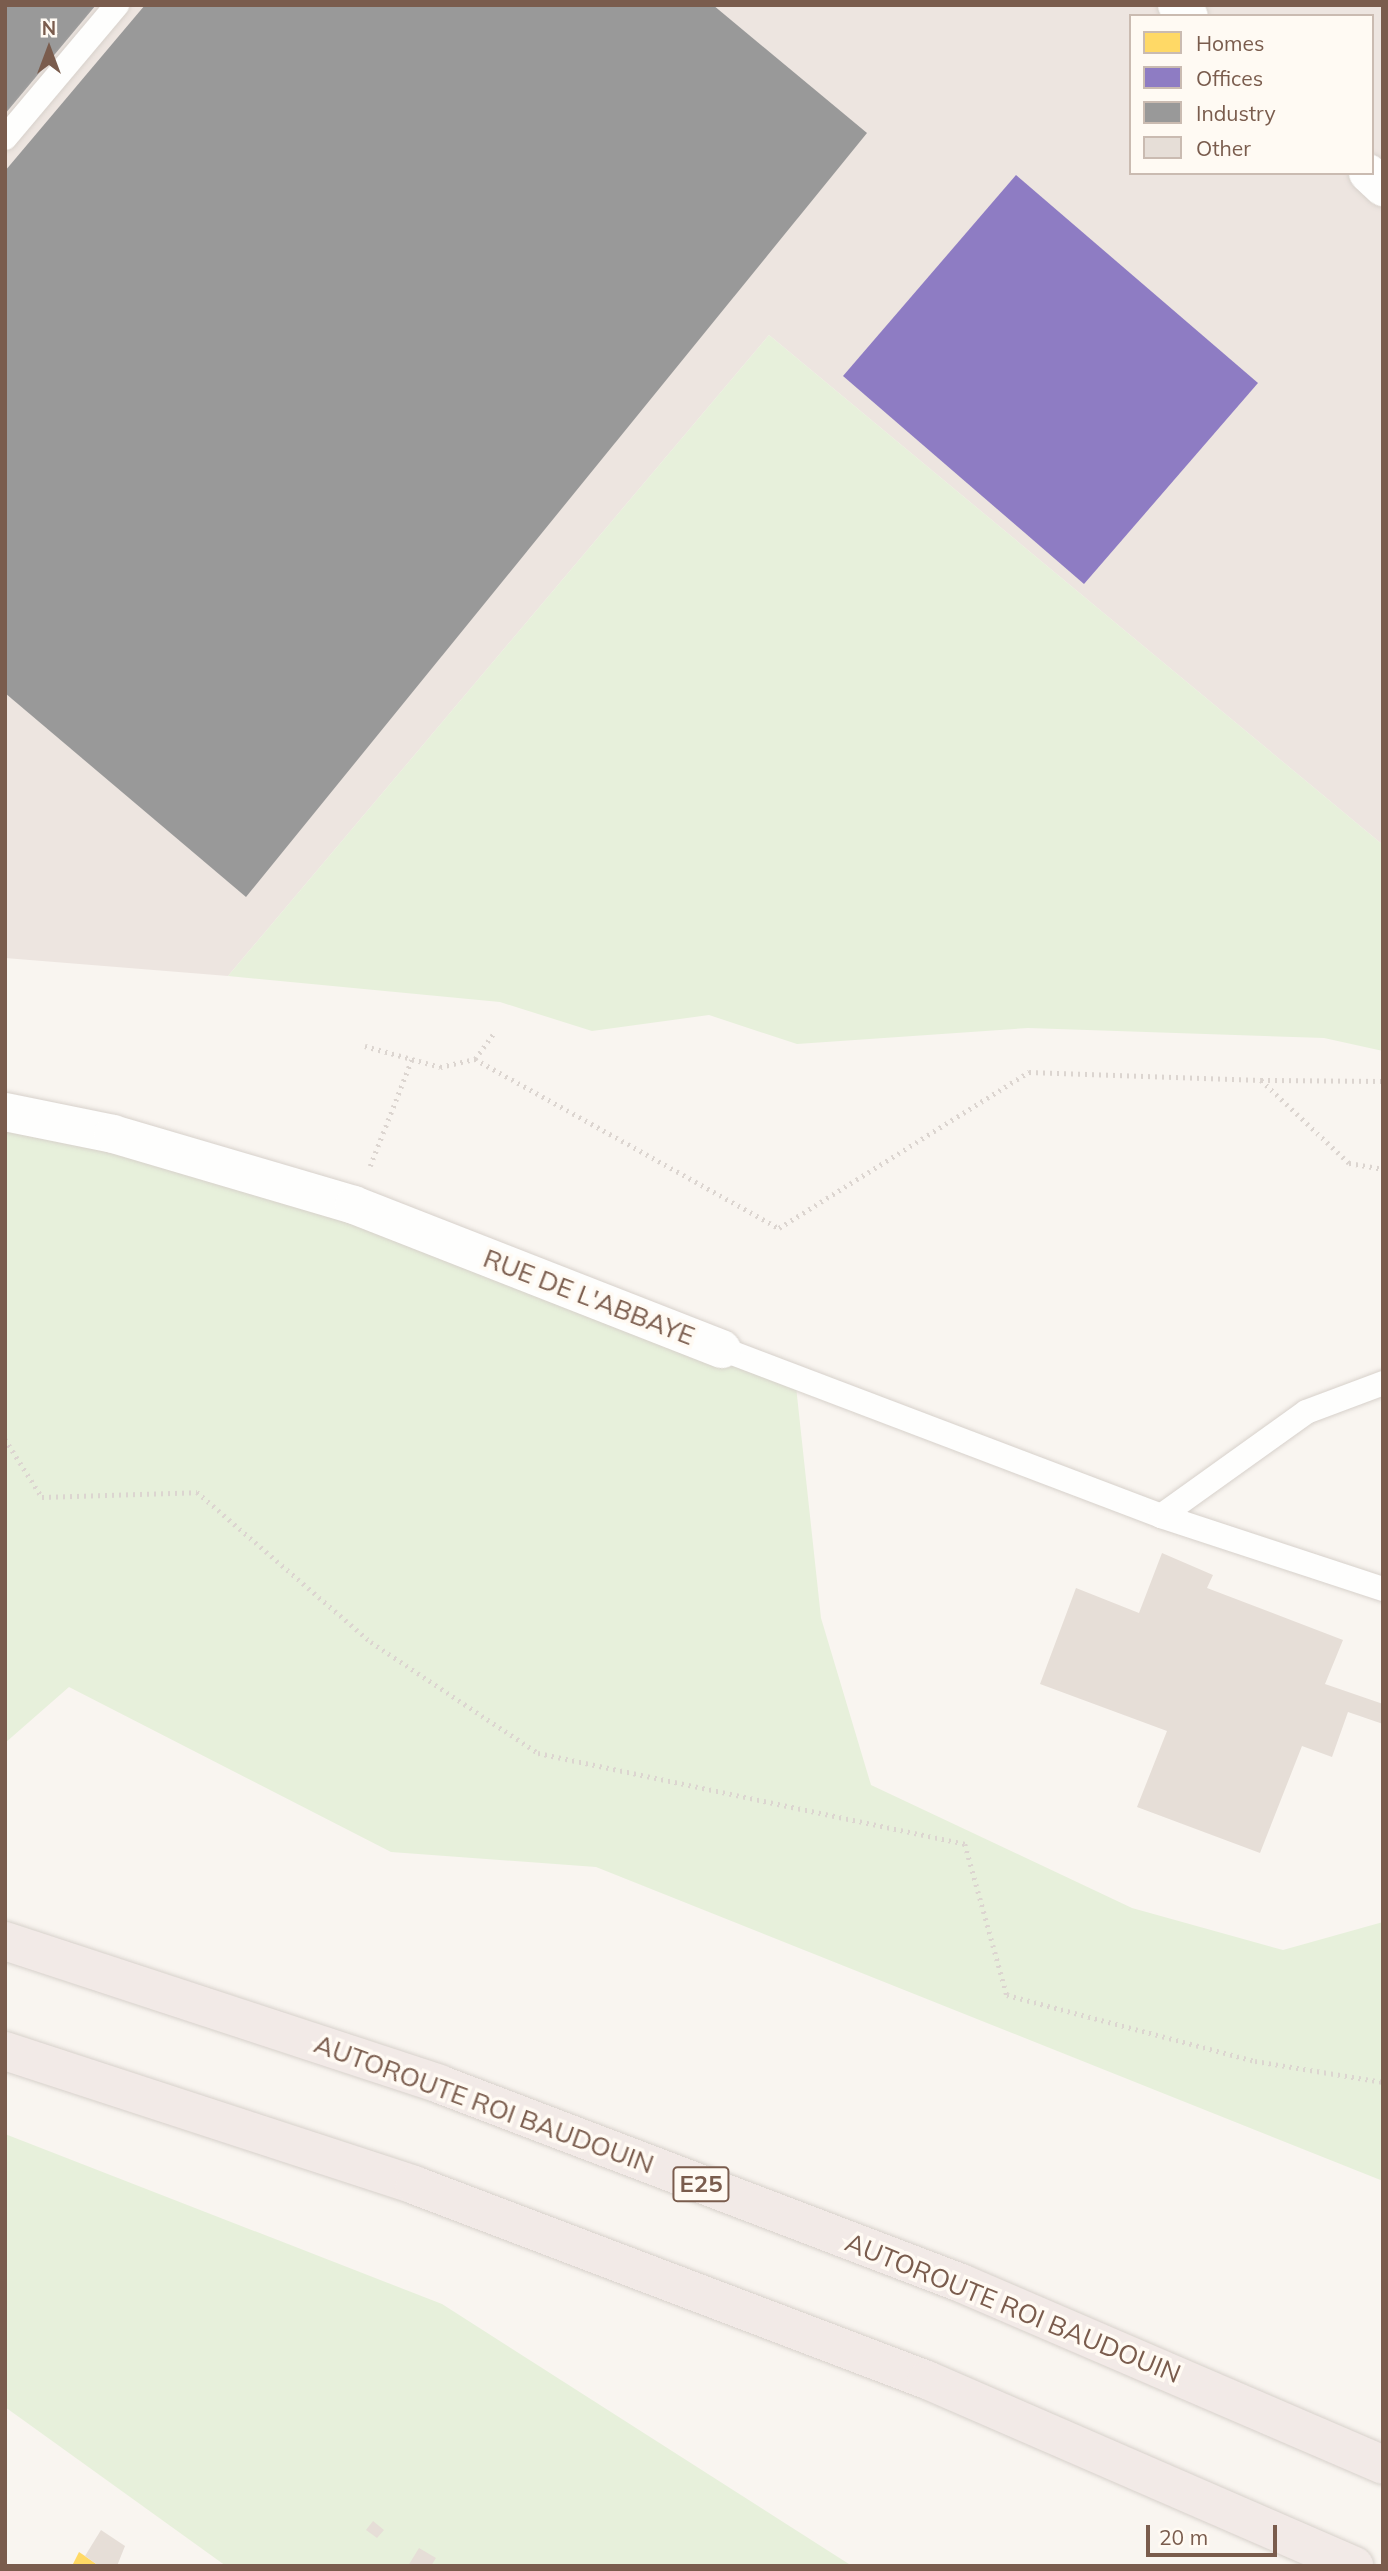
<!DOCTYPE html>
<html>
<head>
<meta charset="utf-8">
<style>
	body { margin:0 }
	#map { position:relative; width:1388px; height:2571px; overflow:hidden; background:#f9f5f0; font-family:Mulish,sans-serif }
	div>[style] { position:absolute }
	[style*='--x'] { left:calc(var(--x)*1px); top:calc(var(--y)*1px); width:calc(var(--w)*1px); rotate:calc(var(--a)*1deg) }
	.industrial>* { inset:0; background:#ede5e0 }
	.green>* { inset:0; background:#e7f0db }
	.homes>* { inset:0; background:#ffd966 }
	.offices>* { inset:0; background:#8e7cc3 }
	.industry>* { inset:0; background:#999 }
	.building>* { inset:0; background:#e6ded7 }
	.path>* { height:4.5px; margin-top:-2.25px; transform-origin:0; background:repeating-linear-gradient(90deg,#dcd5d0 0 2px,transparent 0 7px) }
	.roads { filter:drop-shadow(0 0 2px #d7d1cb) drop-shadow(0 0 2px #d7d1cb) }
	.service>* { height:24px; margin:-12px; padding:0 12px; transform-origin:12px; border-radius:12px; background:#fefefd }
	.minor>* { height:38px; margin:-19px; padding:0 19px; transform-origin:19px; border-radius:19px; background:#fefefd }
	.motorway>* { height:38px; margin:-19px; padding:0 19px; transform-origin:19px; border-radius:19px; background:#f2eae7 }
	span { translate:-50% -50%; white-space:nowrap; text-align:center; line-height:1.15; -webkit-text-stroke:7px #fffaf3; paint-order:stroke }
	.shield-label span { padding:2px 5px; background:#fffaf3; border:2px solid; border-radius:5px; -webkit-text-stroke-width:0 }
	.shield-label { font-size:24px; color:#7a5c4d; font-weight:700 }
	.street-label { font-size:26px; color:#7a5c4d }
	.frame { position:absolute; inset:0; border:7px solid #7a5c4d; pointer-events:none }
	.legend { position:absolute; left:1129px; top:14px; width:245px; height:161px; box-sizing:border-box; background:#fffaf3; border:2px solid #cabbb1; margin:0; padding:9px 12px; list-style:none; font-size:21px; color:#7a5c4d }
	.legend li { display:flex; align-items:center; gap:14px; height:35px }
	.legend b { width:35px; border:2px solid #cabbb1 }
	.north { position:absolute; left:14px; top:14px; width:70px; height:70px; -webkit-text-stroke:5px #fffaf3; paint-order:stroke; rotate:0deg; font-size:19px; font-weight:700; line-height:28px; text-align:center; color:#7a5c4d }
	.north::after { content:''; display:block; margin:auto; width:24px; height:32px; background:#7a5c4d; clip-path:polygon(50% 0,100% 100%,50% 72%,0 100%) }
	.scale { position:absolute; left:1146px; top:2525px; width:131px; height:32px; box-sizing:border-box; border:4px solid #7a5c4d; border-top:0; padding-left:9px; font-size:21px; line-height:24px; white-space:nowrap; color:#7a5c4d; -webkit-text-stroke:5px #fffaf3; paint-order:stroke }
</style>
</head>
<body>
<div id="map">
	<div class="industrial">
		<i style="clip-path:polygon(evenodd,5px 5px,1383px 5px,1383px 845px,769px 335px,228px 976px,5px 958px,5px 5px,1131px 16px,1372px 16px,1372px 173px,1131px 173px,1131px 16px)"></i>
	</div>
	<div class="green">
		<i style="clip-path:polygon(769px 335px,1383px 845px,1383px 1051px,1324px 1038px,1028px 1028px,797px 1044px,709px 1015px,592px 1031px,500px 1002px,228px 976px)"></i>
		<i style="clip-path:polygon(5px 1112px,113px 1134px,795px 1377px,821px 1618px,871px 1785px,1132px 1908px,1283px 1950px,1383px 1922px,1383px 2181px,596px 1867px,391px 1852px,69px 1687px,5px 1743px)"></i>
		<i style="clip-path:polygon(5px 2134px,442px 2304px,852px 2566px,226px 2566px,5px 2407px)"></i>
	</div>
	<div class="homes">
		<i style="clip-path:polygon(79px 2552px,85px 2556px,99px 2566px,72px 2566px)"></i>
	</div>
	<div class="offices">
		<i style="clip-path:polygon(1016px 175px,1258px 383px,1084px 584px,843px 376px)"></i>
	</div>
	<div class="industry">
		<i style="clip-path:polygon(5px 5px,96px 5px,5px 114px)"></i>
		<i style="clip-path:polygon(145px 5px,713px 5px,867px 133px,246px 897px,5px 693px,5px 171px)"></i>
	</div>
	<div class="building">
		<i style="clip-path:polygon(1162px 1553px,1213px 1575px,1207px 1588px,1343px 1640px,1325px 1684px,1383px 1704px,1383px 1724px,1348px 1712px,1332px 1757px,1302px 1746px,1260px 1853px,1137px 1807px,1167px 1731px,1040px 1684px,1076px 1588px,1139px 1613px)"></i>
		<i style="clip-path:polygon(373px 2521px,384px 2530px,377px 2538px,366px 2530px)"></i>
		<i style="clip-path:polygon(101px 2530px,125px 2546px,117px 2566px,99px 2566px,85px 2556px)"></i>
		<i style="clip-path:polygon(419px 2548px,436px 2558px,431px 2566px,408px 2566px)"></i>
	</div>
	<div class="path">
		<i style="--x:365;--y:1046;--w:78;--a:15.6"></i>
		<i style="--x:440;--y:1067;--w:36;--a:-13"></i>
		<i style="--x:475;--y:1059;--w:348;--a:29.1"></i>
		<i style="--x:779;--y:1228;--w:295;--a:-32"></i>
		<i style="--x:1029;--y:1072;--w:232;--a:2"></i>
		<i style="--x:1261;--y:1080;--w:121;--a:43.3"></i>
		<i style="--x:1349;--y:1163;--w:35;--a:10"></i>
		<i style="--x:475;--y:1059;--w:34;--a:-54"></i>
		<i style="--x:1261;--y:1080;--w:122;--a:0.5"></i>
		<i style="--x:370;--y:1166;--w:115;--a:-68.6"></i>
		<i style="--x:5;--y:1439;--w:69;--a:57.5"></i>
		<i style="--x:42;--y:1497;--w:155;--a:-1.8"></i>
		<i style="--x:197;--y:1492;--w:230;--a:40.8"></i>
		<i style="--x:371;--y:1642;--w:201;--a:33.6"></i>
		<i style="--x:538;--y:1753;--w:437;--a:12"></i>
		<i style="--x:965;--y:1844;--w:157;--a:74.5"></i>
		<i style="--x:1007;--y:1995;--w:257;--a:14.9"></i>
		<i style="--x:1255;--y:2061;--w:130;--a:9.3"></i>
	</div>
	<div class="roads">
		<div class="service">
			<i style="--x:5;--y:138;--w:174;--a:-49.9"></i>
			<i style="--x:722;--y:1349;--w:470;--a:20.8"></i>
			<i style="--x:1161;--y:1516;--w:234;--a:18.2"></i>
			<i style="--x:1161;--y:1516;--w:178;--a:-35.6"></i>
			<i style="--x:1306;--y:1412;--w:82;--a:-20.6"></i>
		</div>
		<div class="minor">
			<i style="--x:1177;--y:5;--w:16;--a:43"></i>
			<i style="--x:1368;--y:173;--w:21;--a:43"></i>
			<i style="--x:5;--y:1112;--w:110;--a:11.5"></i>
			<i style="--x:113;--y:1134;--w:251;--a:16.4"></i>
			<i style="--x:354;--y:1205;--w:395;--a:21.4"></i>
		</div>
		<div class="motorway">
			<i style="--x:5;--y:1941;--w:457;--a:18.2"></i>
			<i style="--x:439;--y:2084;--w:559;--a:20.87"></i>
			<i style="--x:961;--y:2283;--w:460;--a:23.3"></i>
			<i style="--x:5;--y:2051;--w:430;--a:18.1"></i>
			<i style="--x:414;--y:2185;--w:549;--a:20.81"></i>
			<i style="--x:927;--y:2380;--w:466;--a:23.5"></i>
		</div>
	</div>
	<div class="shield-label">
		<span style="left:701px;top:2184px">E25</span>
	</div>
	<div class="street-label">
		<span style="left:589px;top:1297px;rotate:21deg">RUE DE L'ABBAYE</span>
		<span style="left:484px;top:2104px;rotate:20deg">AUTOROUTE ROI BAUDOUIN</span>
		<span style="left:1013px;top:2308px;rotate:22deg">AUTOROUTE ROI BAUDOUIN</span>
	</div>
	<div class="frame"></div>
	<ul class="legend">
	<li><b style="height:19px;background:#ffd966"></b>Homes</li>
	<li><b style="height:19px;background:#8e7cc3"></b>Offices</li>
	<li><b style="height:19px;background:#999"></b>Industry</li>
	<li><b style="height:19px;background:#e6ded7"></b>Other</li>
	</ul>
	<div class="north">N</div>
	<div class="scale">20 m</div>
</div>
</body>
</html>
